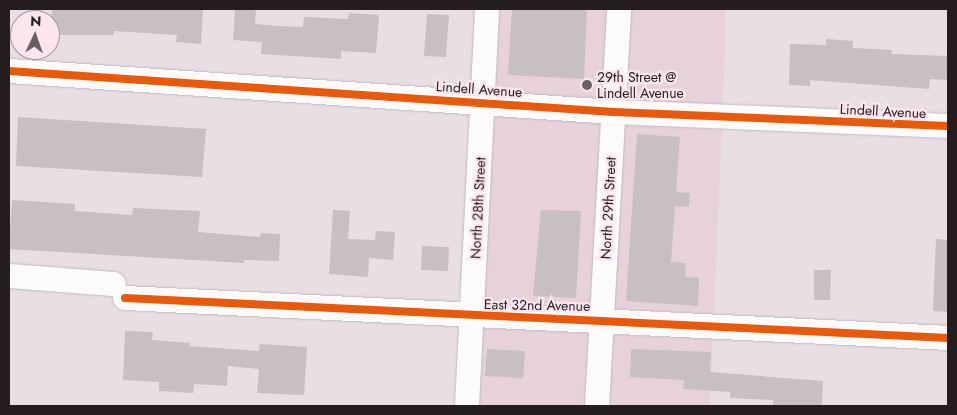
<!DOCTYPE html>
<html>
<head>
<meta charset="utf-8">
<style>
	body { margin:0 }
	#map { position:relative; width:957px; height:415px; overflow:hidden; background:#e9dee3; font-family:Jost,sans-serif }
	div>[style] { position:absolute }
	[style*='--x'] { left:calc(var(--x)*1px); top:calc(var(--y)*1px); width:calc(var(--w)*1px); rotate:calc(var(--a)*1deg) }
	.built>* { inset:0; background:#e7d2db }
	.building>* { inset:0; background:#c7bfc3 }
	.roads { filter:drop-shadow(0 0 1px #c3bbbe) drop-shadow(0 0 1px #c3bbbe) }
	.minor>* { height:24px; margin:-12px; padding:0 12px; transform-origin:12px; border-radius:12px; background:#fcfafb }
	.cycleway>* { height:8px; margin:-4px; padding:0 4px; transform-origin:4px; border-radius:4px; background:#e8590c }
	.dots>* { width:14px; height:14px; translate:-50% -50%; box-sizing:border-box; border:2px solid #fbe6ef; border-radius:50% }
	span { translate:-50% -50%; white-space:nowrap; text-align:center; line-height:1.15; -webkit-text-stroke:4.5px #fbe6ef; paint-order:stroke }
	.poi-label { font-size:14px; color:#241c1f }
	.left { translate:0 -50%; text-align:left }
	.street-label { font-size:14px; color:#241c1f }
	.frame { position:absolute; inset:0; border:10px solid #241c1f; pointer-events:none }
	.north { position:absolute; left:10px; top:10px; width:50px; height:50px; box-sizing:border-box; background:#fbe6ef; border:1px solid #a5959c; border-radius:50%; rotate:3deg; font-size:14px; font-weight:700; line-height:20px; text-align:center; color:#241c1f }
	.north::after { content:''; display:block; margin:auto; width:18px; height:22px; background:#696064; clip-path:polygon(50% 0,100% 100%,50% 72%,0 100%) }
</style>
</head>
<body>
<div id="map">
	<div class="built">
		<i style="clip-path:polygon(497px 9px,610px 9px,605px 100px,492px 92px)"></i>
		<i style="clip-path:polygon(629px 9px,726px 9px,723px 106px,624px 102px)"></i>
		<i style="clip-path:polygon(491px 113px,604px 121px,593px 308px,483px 306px)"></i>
		<i style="clip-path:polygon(623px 122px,722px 127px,714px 314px,612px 309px)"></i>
		<i style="clip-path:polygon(482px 326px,592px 329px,588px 406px,476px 406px)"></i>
		<i style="clip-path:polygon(611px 330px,713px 335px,710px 406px,606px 406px)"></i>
	</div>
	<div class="building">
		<i style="clip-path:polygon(52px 9px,203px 9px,201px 44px,176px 42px,177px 35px,114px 31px,114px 35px,51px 35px)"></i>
		<i style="clip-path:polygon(235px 9px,256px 9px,255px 24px,280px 26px,303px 27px,304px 17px,348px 19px,349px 13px,379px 15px,376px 53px,341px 51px,341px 59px,261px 54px,262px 42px,233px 40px)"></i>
		<i style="clip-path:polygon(512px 9px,587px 9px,584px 79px,508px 75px)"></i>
		<i style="clip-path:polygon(427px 14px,449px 15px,446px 57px,424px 56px)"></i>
		<i style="clip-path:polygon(826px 39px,853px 41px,853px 48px,892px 50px,891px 54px,948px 56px,948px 80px,930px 79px,929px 89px,810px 80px,810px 86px,789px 85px,790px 44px,826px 45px)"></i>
		<i style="clip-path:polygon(18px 117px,206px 129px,202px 177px,16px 166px)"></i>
		<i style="clip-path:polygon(637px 134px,680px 137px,676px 192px,690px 193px,689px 207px,675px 206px,671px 262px,686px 263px,685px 277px,699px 278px,698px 306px,626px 301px)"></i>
		<i style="clip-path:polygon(12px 200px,75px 204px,75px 211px,132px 215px,133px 208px,200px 211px,198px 232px,260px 237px,261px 233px,280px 234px,279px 261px,244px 260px,244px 263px,9px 249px)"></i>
		<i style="clip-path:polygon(333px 210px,350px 211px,348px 239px,375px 240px,376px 231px,395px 232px,393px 260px,369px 258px,368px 277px,329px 274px)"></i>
		<i style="clip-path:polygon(541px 210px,581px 211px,576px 298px,533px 296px)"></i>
		<i style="clip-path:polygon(936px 239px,948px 240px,948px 312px,933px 311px)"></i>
		<i style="clip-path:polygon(422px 246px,449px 247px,448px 271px,421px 270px)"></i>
		<i style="clip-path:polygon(814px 270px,831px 270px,830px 300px,814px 300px)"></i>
		<i style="clip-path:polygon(125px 331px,153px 332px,152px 340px,190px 343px,189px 346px,259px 351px,260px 344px,307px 347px,304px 395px,257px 393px,259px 369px,228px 366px,227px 386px,194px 384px,193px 393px,159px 391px,159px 382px,123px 380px)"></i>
		<i style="clip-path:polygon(487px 349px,525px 351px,523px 378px,485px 376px)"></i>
		<i style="clip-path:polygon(631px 349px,711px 352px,710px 372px,823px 381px,822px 406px,773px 406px,773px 400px,730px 398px,730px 392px,683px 389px,684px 380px,630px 377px)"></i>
	</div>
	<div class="roads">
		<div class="minor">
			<i style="--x:9;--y:71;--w:606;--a:3.88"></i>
			<i style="--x:614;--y:112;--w:334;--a:2.4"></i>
			<i style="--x:9;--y:276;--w:105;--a:4.4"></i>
			<i style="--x:125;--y:298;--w:824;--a:2.78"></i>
			<i style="--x:467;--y:406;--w:398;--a:-87.1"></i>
			<i style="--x:597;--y:406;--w:398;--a:-86.8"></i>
		</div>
	</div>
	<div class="cycleway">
		<i style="--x:9;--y:71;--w:606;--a:3.88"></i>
		<i style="--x:614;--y:112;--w:334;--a:2.4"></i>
		<i style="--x:125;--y:298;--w:824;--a:2.78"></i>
	</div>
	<div class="dots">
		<i style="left:587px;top:85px;background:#696064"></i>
	</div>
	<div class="poi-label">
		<span class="left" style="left:597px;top:85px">29th Street @<br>Lindell Avenue</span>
	</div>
	<div class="street-label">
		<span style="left:479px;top:89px;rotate:4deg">Lindell Avenue</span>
		<span style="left:883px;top:111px;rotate:3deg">Lindell Avenue</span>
		<span style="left:478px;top:208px;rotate:-87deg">North 28th Street</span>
		<span style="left:608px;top:208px;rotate:-87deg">North 29th Street</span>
		<span style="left:537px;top:305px;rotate:1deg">East 32nd Avenue</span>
	</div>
	<div class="frame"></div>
	<div class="north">N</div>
</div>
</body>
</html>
